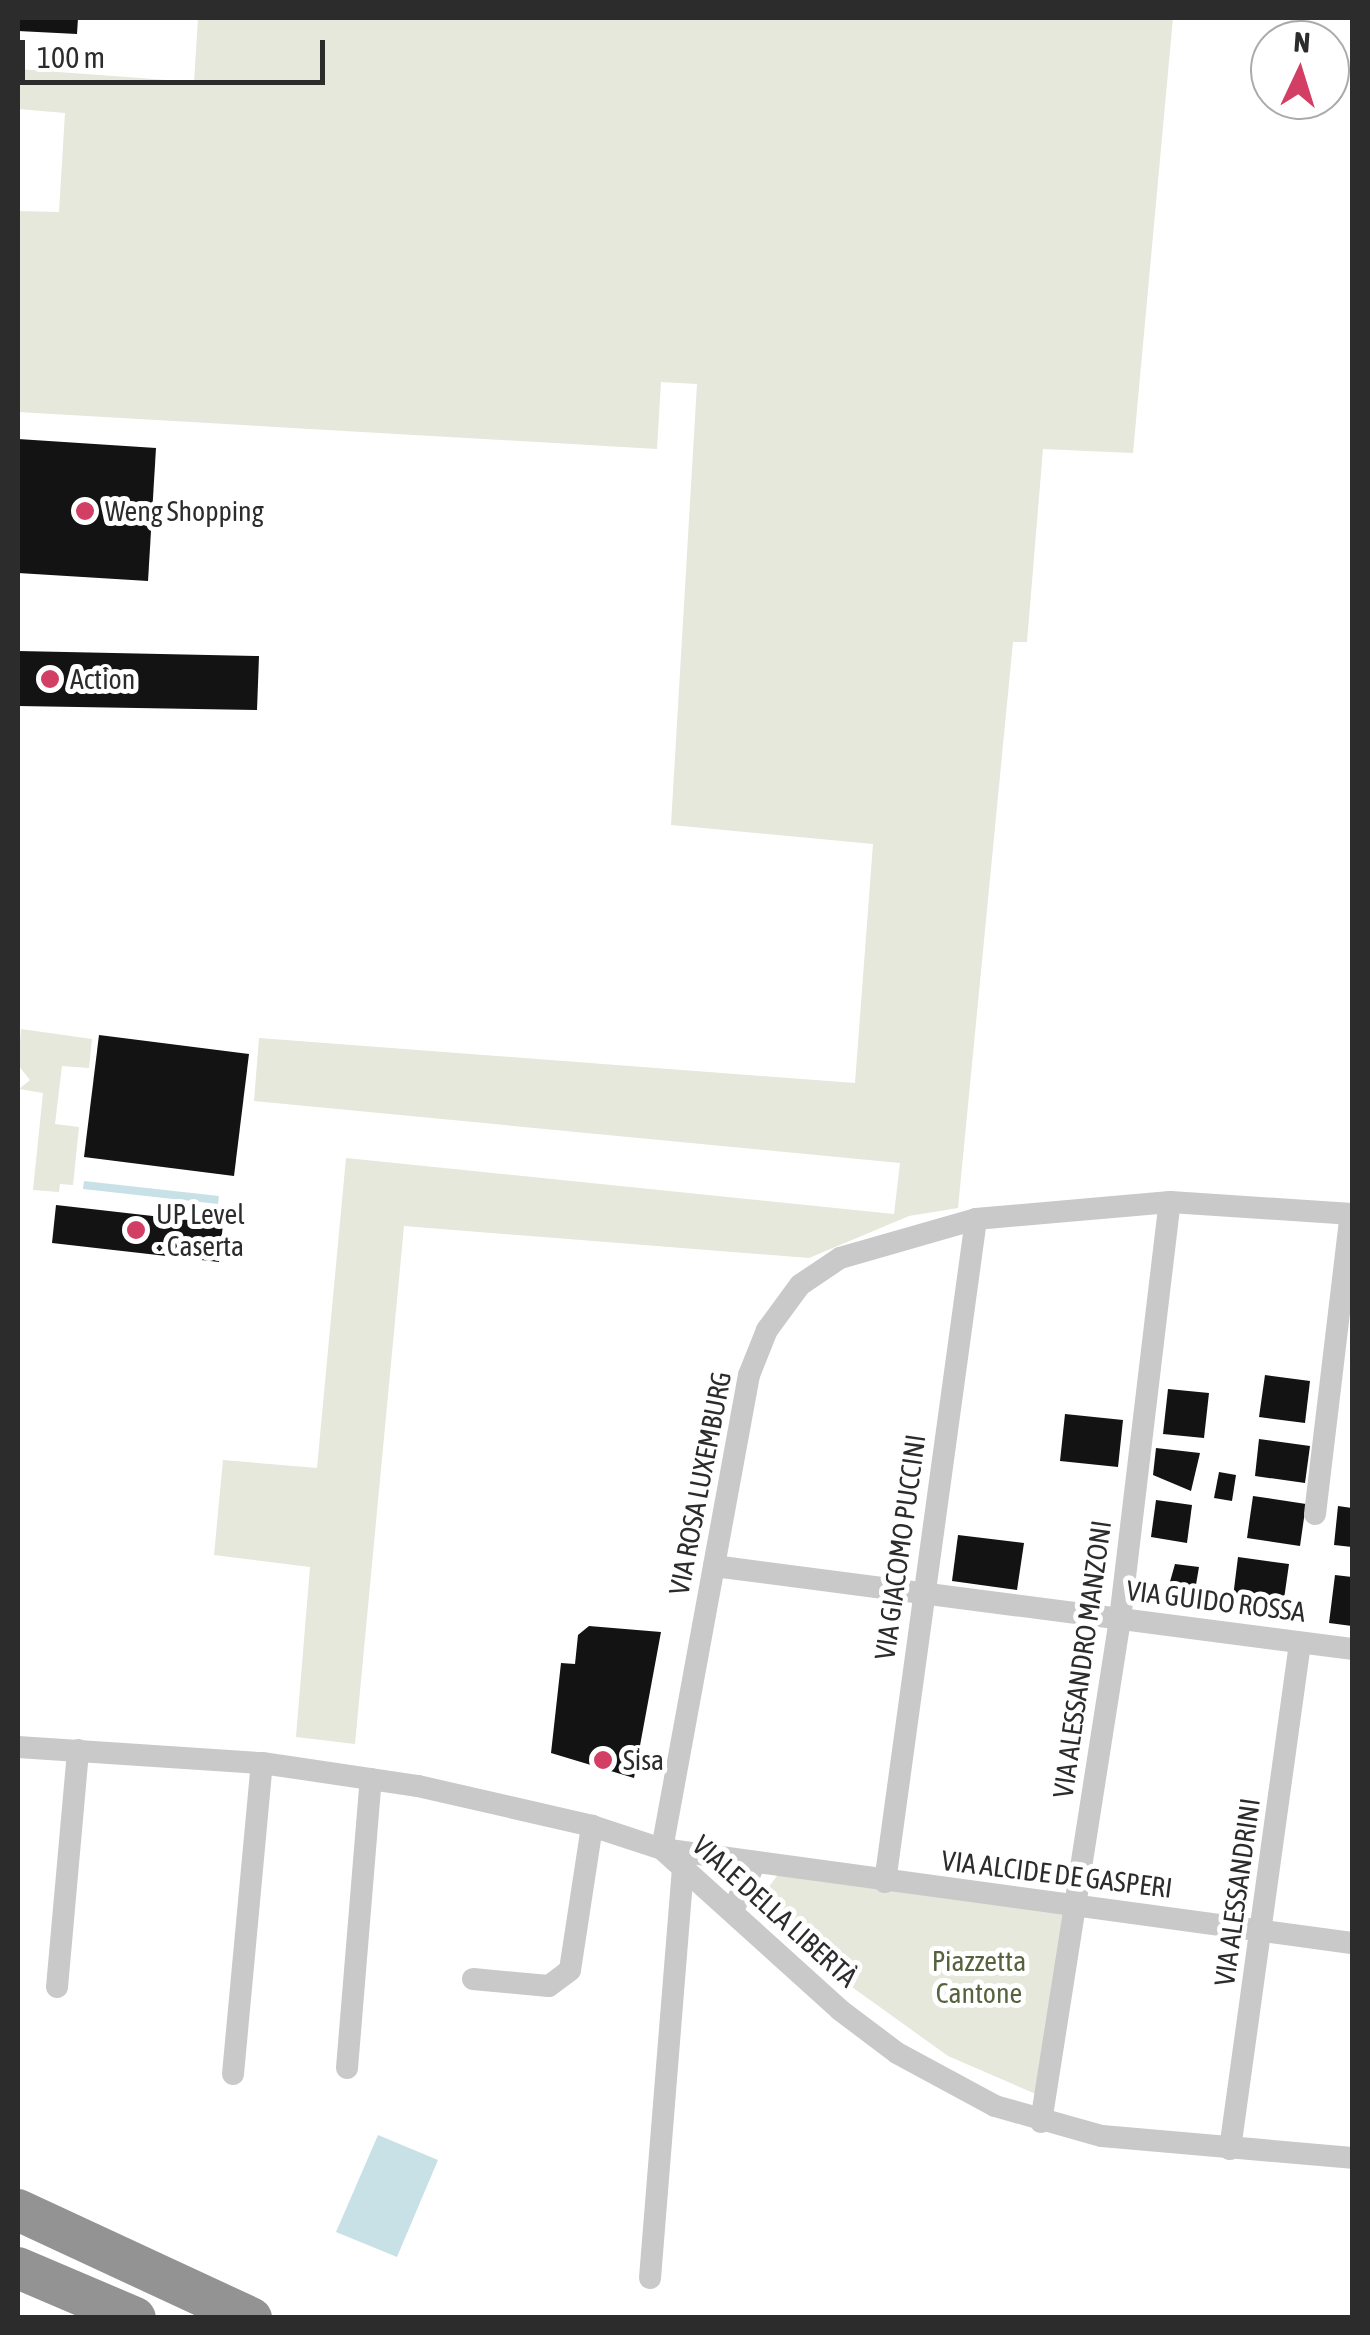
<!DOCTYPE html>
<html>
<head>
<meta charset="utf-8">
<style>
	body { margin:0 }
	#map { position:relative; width:1370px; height:2335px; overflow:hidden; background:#fff; font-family:"Asap Condensed",sans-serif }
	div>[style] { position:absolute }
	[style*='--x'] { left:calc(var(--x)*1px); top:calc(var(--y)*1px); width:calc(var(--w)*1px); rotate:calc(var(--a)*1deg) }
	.green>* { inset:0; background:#e5e8db }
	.water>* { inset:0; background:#c8e1e7 }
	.building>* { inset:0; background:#131313 }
	.minor>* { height:22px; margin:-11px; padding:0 11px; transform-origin:11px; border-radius:11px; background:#c9c9c9 }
	.motorway>* { height:42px; margin:-21px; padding:0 21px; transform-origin:21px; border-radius:21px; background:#939393 }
	.dots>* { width:28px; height:28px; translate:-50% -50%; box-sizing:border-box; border:5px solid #fff; border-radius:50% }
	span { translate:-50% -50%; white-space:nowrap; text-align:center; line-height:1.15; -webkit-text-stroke:10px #fff; paint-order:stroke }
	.poi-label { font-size:28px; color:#2c2c2c }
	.left { translate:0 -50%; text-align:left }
	.street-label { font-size:28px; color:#2c2c2c }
	.park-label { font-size:28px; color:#56633e }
	.frame { position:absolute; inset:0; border:20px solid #2c2c2c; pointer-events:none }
	.north { position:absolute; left:1250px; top:20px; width:100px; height:100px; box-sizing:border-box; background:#fff; border:2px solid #ababab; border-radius:50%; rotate:4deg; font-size:28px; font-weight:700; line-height:40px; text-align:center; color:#2c2c2c }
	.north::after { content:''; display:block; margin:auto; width:35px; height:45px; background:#d33e65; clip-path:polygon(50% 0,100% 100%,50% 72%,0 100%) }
	.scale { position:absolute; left:20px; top:40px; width:305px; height:45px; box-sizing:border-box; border:5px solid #2c2c2c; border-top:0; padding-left:12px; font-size:30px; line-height:35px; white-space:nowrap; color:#2c2c2c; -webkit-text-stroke:8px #fff; paint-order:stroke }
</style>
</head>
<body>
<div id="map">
	<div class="green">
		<i style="clip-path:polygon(198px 18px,1173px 18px,1133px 453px,1043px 449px,1027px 642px,1013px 642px,958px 1208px,909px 1216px,809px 1258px,404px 1226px,355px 1744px,296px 1737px,310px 1567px,214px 1555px,223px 1460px,317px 1468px,346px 1158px,894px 1214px,900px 1163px,254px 1101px,259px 1038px,855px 1083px,873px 844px,671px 825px,697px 384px,661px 382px,657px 449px,18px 412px,18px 211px,59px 212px,65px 113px,18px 109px,18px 69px,194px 82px)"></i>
		<i style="clip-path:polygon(21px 1029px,92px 1039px,89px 1068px,62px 1066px,55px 1124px,79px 1127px,73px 1185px,60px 1184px,59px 1192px,33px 1190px,43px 1093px,19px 1089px,30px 1080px,18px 1065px)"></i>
		<i style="clip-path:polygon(782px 1869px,1076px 1907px,1045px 2098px,948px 2056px,845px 1982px,760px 1899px)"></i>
	</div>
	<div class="water">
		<i style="clip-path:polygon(84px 1181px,219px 1196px,218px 1204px,83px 1189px)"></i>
		<i style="clip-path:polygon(378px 2135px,438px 2160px,397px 2257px,336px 2232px)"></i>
	</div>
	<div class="building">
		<i style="clip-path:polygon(18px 18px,78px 18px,77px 34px,18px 31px)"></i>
		<i style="clip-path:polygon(18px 439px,156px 448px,148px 581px,18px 573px)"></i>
		<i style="clip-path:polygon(18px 651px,259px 656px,257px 710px,18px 706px)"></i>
		<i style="clip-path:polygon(99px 1035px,249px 1054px,234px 1176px,84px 1157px)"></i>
		<i style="clip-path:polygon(56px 1205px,223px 1224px,219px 1262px,52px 1243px)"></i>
		<i style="clip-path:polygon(1265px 1375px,1310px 1381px,1305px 1423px,1259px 1417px)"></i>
		<i style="clip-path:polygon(1168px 1389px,1209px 1393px,1204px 1438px,1163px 1434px)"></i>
		<i style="clip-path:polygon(1065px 1414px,1123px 1420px,1118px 1467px,1060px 1461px)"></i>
		<i style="clip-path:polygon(1259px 1439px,1310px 1446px,1305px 1483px,1255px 1476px)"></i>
		<i style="clip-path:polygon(1156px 1448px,1200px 1453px,1191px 1491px,1153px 1475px)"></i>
		<i style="clip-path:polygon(1219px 1472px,1236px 1475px,1232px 1501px,1214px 1498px)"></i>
		<i style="clip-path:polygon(1253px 1496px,1306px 1504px,1300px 1546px,1247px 1538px)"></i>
		<i style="clip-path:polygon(1156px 1500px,1192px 1505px,1187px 1543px,1151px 1537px)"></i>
		<i style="clip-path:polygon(1338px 1506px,1352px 1508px,1352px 1547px,1334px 1545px)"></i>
		<i style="clip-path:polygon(958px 1535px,1024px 1543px,1017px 1590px,952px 1581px)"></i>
		<i style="clip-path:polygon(1238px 1557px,1289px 1564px,1281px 1620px,1231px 1613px)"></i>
		<i style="clip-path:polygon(1175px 1564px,1199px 1567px,1192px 1608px,1164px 1603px)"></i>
		<i style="clip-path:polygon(1335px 1575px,1352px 1577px,1352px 1626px,1329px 1623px)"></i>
		<i style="clip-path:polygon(589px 1626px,661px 1632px,634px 1778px,551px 1753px,561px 1663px,575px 1664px,578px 1635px)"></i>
	</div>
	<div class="minor">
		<i style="--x:1352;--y:1214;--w:182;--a:-176.2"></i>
		<i style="--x:1170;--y:1202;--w:195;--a:175"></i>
		<i style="--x:976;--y:1219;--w:141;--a:164"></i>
		<i style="--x:840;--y:1258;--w:48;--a:146"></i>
		<i style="--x:800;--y:1285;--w:56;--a:126.3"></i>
		<i style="--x:767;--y:1330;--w:48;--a:111.8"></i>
		<i style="--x:749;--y:1375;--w:482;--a:100.4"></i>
		<i style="--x:662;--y:1849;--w:696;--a:7.76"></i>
		<i style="--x:1315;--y:1514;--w:302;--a:-83.2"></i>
		<i style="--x:714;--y:1566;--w:643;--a:7.41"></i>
		<i style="--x:18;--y:1747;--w:245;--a:3.8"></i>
		<i style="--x:262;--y:1763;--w:158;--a:8.4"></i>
		<i style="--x:418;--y:1786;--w:179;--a:12.9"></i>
		<i style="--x:592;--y:1826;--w:74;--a:18.2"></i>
		<i style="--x:662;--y:1849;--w:240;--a:42.1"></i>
		<i style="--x:840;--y:2010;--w:71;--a:37"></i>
		<i style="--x:897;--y:2053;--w:111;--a:28.4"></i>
		<i style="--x:995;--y:2106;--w:111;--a:15.7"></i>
		<i style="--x:1102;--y:2136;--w:251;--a:5"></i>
		<i style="--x:885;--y:1882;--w:669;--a:-82.18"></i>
		<i style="--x:733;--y:1910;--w:50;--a:-65"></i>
		<i style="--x:473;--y:1979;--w:76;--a:5.3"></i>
		<i style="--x:549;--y:1986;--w:26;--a:-37"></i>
		<i style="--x:570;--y:1970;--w:146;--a:-81.3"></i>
		<i style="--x:57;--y:1987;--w:238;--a:-84.9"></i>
		<i style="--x:347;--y:2068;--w:290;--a:-85.3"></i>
		<i style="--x:233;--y:2074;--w:312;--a:-84.7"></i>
		<i style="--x:1041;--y:2122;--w:509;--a:-81.07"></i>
		<i style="--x:1120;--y:1619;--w:420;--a:-83.2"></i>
		<i style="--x:1230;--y:2149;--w:511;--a:-82.12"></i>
		<i style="--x:650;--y:2278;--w:413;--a:-85.4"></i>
	</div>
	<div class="motorway">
		<i style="--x:18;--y:2210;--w:257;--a:24.9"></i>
		<i style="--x:18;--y:2268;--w:127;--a:23.1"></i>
	</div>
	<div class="dots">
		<i style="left:85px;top:511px;background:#d33e65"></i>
		<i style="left:50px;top:679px;background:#d33e65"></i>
		<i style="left:136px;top:1230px;background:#d33e65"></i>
		<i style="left:603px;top:1760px;background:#d33e65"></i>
	</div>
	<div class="poi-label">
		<span class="left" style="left:105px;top:511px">Weng Shopping</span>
		<span class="left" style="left:70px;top:679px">Action</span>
		<span class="left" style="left:156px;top:1230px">UP Level<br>- Caserta</span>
		<span class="left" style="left:623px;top:1760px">Sisa</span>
	</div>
	<div class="street-label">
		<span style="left:700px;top:1483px;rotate:-79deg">VIA ROSA LUXEMBURG</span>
		<span style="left:900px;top:1547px;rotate:-82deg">VIA GIACOMO PUCCINI</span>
		<span style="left:1216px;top:1601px;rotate:7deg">VIA GUIDO ROSSA</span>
		<span style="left:1082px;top:1659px;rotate:-82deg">VIA ALESSANDRO MANZONI</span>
		<span style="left:1057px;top:1874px;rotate:7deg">VIA ALCIDE DE GASPERI</span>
		<span style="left:1237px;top:1892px;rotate:-82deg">VIA ALESSANDRINI</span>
		<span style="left:775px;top:1911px;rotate:42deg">VIALE DELLA LIBERTÀ</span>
	</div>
	<div class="park-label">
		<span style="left:979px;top:1977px">Piazzetta<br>Cantone</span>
	</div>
	<div class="frame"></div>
	<div class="north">N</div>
	<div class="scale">100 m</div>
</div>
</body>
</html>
